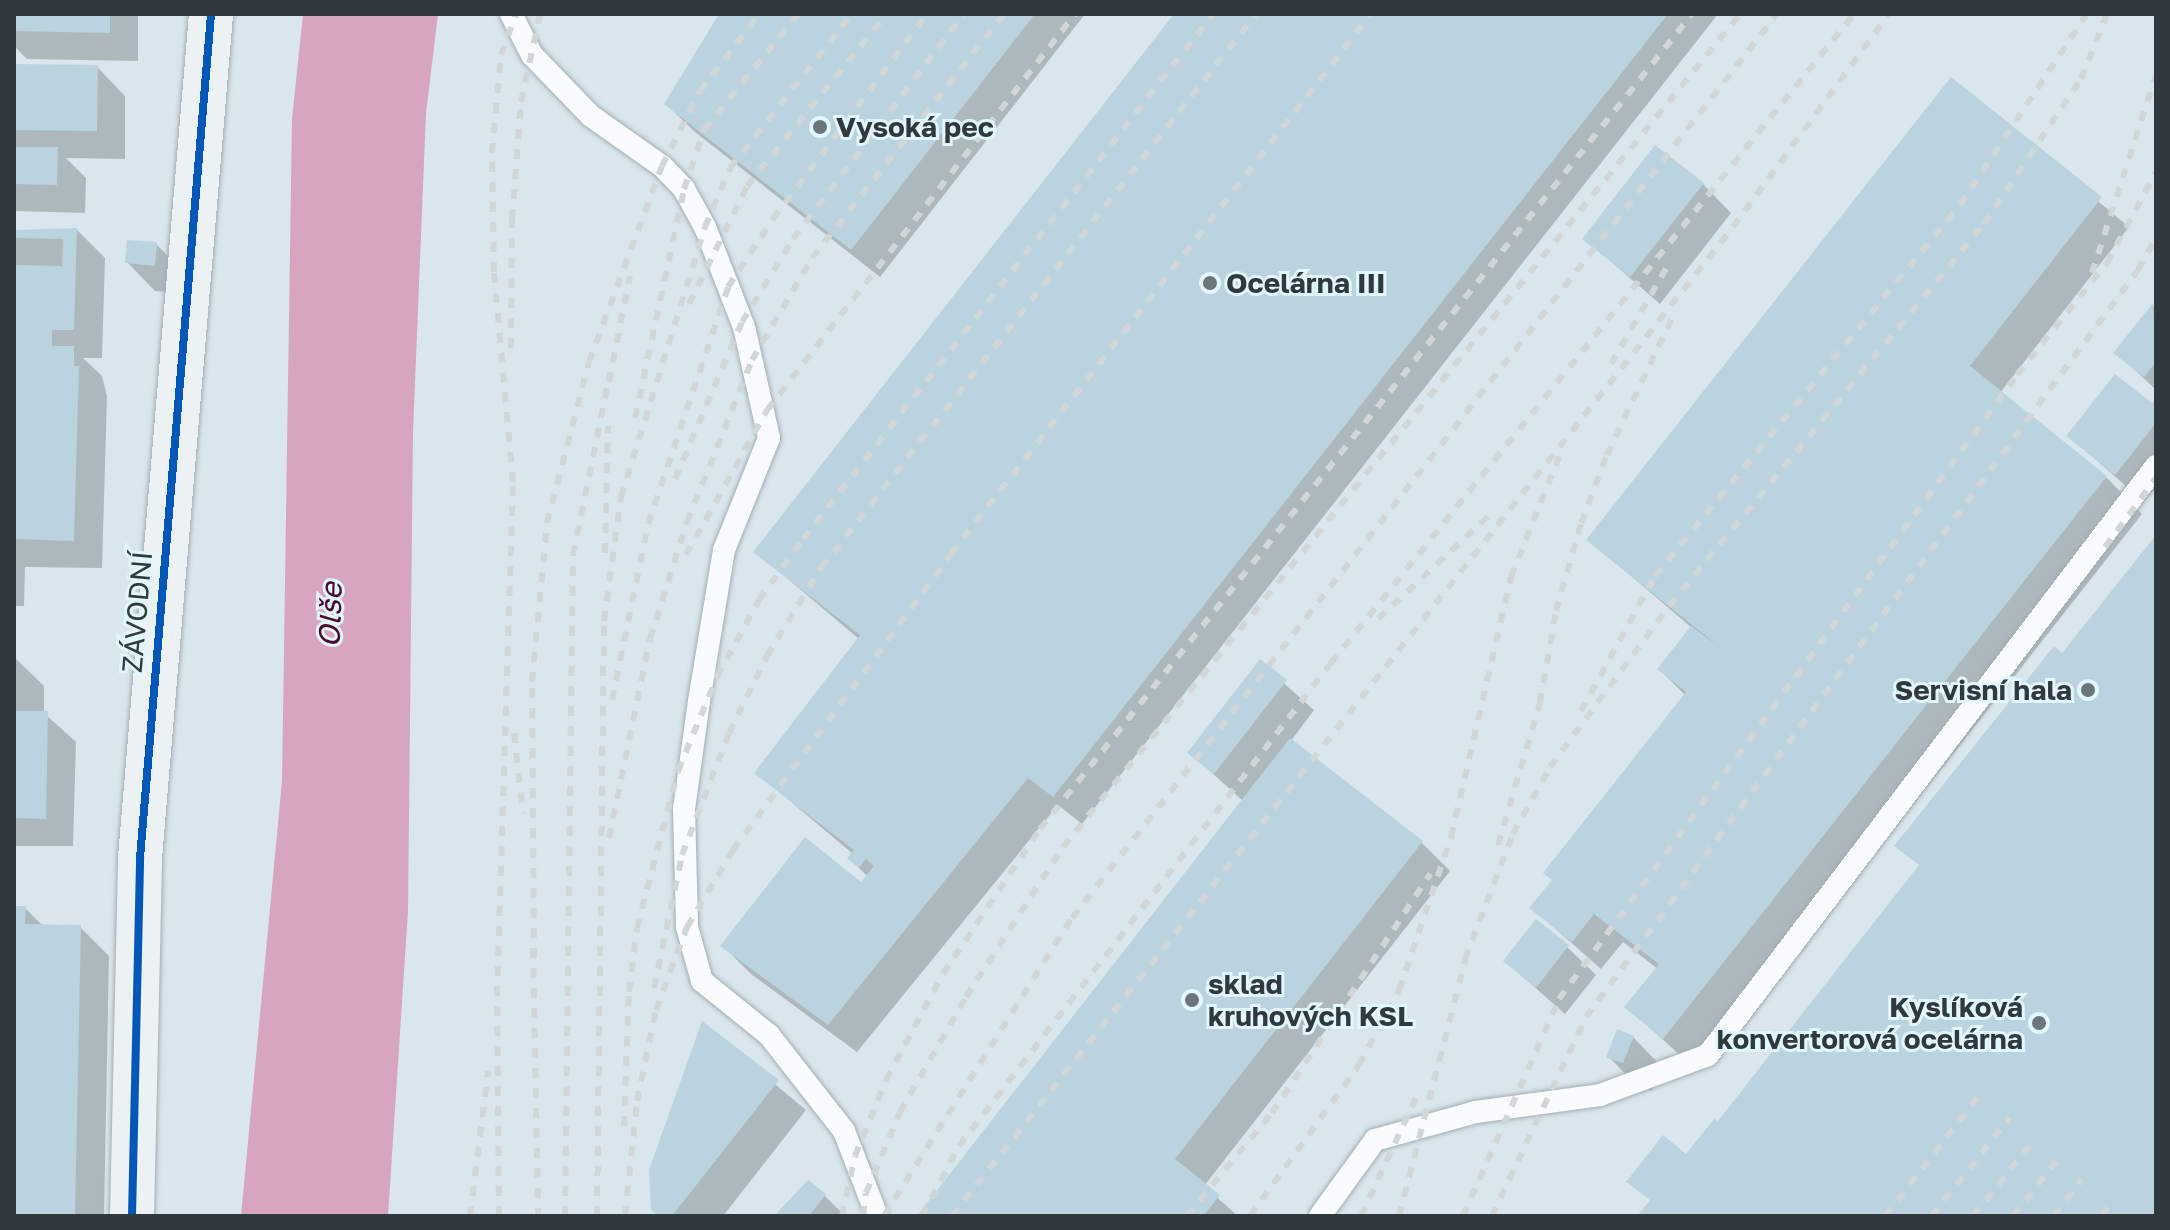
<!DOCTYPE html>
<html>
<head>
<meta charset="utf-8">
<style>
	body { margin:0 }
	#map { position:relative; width:2170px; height:1230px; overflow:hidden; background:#d9e6ed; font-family:"Golos Text",sans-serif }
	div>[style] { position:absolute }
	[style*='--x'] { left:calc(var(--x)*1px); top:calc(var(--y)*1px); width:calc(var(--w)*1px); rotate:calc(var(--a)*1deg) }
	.water>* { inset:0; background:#d7a5c0 }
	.shadow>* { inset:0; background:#0003 }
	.building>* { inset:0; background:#bbd3de }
	.roads { filter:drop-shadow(0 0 2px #a4aeb3) drop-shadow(0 0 2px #a4aeb3) }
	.lane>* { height:22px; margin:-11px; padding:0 11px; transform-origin:11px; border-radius:11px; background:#f9fbfc }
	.secondary>* { height:44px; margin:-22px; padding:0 22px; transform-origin:22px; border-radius:22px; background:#ecf1f3 }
	.rail>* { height:6px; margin-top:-3px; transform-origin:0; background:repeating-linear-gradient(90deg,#d1d6d8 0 10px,transparent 0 20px) }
	.cycleway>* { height:8px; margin:-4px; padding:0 4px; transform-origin:4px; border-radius:4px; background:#0057b8 }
	.dots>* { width:22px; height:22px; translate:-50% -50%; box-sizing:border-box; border:4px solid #e2f6ff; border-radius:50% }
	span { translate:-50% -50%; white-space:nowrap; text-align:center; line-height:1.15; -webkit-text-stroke:6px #e2f6ff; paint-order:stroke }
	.poi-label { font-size:28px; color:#303a3e; font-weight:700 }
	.left { translate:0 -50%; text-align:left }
	.right { translate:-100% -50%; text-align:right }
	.street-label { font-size:28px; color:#303a3e }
	.water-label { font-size:30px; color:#4c062f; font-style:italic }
	.frame { position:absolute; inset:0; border:16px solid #303a3e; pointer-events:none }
</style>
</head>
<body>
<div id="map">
	<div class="water">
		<i style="clip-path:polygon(303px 14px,438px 14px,426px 113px,413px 432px,408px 911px,388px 1216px,241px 1216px,282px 781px,292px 119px)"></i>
	</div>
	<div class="shadow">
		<i style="clip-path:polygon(14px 14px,138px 14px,138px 61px,27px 59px,14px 46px)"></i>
		<i style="clip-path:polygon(721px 14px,1085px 14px,880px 277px,695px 132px,666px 104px)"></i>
		<i style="clip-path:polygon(1176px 14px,1718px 14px,1082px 824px,1058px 805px,857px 1052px,751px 974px,723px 946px,861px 885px,868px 877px,849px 858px,853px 854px,757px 773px,859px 639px,756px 552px)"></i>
		<i style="clip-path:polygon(14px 66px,97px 67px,125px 96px,125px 159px,66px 158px,86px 178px,85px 213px,14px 211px)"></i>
		<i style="clip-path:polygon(1952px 80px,2129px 227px,2000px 393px,2106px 477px,2142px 514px,1735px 1031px,1692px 1066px,1627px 1007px,1658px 969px,1623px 942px,1601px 969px,1532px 908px,1686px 696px,1659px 669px,1692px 628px,1589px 540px)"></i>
		<i style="clip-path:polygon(1703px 184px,1731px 213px,1660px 304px,1585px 239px)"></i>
		<i style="clip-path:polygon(77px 230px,105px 258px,102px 358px,83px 358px,102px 376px,107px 396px,102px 568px,25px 567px,24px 606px,14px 606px,14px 232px)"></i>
		<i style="clip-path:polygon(156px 244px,185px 273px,183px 293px,155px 291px,127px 262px)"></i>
		<i style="clip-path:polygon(2153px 306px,2156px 308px,2156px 390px,2116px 352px)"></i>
		<i style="clip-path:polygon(2156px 402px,2156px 487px,2144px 502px,2069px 436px)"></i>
		<i style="clip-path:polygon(14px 657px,44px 686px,44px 713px,76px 742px,73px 846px,14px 846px)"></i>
		<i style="clip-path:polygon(1260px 662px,1314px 710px,1291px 741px,1422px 843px,1450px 871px,1204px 1186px,1238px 1216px,920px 1216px,1243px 801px,1190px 753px)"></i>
		<i style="clip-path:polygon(14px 908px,25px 908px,43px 926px,80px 927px,109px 956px,104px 1216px,14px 1216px)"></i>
		<i style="clip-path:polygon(1564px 944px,1596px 975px,1565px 1014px,1505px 961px)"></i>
		<i style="clip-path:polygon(703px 1024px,806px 1110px,723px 1216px,660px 1216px)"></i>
		<i style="clip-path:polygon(1633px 1037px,1661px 1066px,1652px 1091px,1637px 1086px,1609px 1057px)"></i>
		<i style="clip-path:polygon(808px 1183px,825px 1196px,845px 1216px,776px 1216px)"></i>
	</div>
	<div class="building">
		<i style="clip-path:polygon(14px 14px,110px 14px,110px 33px,14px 31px)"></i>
		<i style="clip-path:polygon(719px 14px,1035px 14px,851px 250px,664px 104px)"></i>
		<i style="clip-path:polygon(1174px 14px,1668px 14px,1053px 797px,1028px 778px,828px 1025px,720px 946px,805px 837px,861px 882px,874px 866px,866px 859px,859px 868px,847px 858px,854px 850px,754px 773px,860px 635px,753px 552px)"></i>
		<i style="clip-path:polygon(14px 64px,98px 65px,97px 131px,14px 130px)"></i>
		<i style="clip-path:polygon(1951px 77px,2102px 197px,1970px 366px,2107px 476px,1663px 1039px,1624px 1007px,1659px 964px,1594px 914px,1572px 942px,1529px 908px,1552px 880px,1543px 873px,1686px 692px,1657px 669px,1691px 626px,1721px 648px,1586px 540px)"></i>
		<i style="clip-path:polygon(1655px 145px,1704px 183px,1630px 277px,1582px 239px)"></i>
		<i style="clip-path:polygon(14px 147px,58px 147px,57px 185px,14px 184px)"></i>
		<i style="clip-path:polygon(77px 228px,74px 330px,52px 330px,52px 346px,74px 346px,74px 366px,79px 366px,74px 541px,14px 539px,14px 265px,62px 266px,63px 239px,14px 238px,14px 230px)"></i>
		<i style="clip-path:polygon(127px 240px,157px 242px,155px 266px,125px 263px)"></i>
		<i style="clip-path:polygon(2153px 303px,2156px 362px,2144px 377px,2113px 353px)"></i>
		<i style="clip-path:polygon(2115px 374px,2152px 403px,2156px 399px,2156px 423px,2115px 475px,2066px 436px)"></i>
		<i style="clip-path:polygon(2156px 535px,2156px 1216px,1637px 1216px,1650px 1200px,1626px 1182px,1663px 1135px,1686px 1154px,1714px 1119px,1718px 1121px,1919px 865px,1894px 846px,2054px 646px,2062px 653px)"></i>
		<i style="clip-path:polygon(1260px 659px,1287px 680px,1214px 774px,1187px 753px)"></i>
		<i style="clip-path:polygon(14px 711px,48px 711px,46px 819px,14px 818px)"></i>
		<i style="clip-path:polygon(1290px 738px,1423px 841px,1175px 1159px,1220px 1195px,1203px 1216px,917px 1216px)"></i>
		<i style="clip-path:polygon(14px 906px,26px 906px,25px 924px,81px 925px,75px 1215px,14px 1216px)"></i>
		<i style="clip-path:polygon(1536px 919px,1569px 945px,1536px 988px,1503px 961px)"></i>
		<i style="clip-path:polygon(702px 1021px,779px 1080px,672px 1216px,659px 1216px,651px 1210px,649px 1170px)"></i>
		<i style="clip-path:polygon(1617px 1029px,1634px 1036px,1623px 1063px,1606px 1058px)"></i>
		<i style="clip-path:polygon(808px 1180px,826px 1194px,809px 1216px,774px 1216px)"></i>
	</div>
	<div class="roads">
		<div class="lane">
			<i style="--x:511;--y:14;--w:46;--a:62.9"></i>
			<i style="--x:532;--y:55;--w:85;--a:46"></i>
			<i style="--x:591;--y:116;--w:87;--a:35.2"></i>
			<i style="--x:662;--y:166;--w:32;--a:46"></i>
			<i style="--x:684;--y:189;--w:43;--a:61.1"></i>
			<i style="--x:705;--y:227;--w:107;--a:68.7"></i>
			<i style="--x:744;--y:327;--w:114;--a:77.3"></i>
			<i style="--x:769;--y:438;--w:121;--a:111.9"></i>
			<i style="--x:724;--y:550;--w:153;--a:99.4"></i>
			<i style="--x:699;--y:701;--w:109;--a:97.9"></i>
			<i style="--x:684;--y:809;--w:118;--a:88.5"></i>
			<i style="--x:687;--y:927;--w:56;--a:74.5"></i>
			<i style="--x:702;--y:981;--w:86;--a:38.9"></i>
			<i style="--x:769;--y:1035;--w:122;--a:52"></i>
			<i style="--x:844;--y:1131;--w:91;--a:68.8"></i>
			<i style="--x:1320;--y:1216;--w:94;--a:-54.1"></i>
			<i style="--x:1375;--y:1140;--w:105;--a:-15.5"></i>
			<i style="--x:1476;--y:1112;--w:125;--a:-7.8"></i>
			<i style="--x:1600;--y:1095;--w:115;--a:-20.3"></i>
			<i style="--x:1708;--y:1055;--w:740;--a:-52.74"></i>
		</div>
		<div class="secondary">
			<i style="--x:132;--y:1216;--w:358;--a:-88.7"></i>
			<i style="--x:140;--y:858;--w:847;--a:-85.19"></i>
		</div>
	</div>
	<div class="rail">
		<i style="--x:2092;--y:273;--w:208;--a:-72.1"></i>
		<i style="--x:689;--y:304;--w:131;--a:-63.8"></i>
		<i style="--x:747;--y:186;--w:222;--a:-50.9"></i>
		<i style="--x:511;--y:348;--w:129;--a:-89.6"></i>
		<i style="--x:512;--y:219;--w:117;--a:-85.6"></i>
		<i style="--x:521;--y:102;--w:90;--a:-77.8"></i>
		<i style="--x:1611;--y:364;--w:120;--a:-60"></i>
		<i style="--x:609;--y:382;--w:108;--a:-78.8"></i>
		<i style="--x:635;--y:418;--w:234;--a:-77.9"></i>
		<i style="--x:684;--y:189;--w:62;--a:-71.3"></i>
		<i style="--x:704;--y:130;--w:149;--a:-51"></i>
		<i style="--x:675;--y:479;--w:171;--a:-66.9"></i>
		<i style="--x:742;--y:322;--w:97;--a:-58.4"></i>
		<i style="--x:793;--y:239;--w:283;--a:-52.8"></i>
		<i style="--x:2105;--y:547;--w:86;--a:-53.5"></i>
		<i style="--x:605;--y:553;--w:127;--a:-88.6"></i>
		<i style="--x:686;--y:555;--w:166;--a:-60.8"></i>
		<i style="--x:767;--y:410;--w:502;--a:-52.13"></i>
		<i style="--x:1378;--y:619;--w:160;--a:-43"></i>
		<i style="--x:612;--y:700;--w:180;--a:-78.4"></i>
		<i style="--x:648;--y:524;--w:250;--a:-71.3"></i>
		<i style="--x:728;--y:287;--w:82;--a:-56.5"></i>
		<i style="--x:773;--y:219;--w:256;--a:-53.1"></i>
		<i style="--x:1581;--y:711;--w:154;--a:-61.3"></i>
		<i style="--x:1655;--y:576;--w:480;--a:-50.6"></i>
		<i style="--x:1960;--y:205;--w:229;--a:-56.4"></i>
		<i style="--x:514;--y:733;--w:81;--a:83.6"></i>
		<i style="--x:609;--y:838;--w:203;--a:-78.4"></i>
		<i style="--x:650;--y:639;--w:123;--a:-72.5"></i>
		<i style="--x:687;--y:522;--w:175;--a:-68.1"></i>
		<i style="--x:752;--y:360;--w:118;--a:-59.5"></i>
		<i style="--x:812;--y:258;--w:310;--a:-51.8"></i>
		<i style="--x:1498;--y:845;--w:148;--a:-73.5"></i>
		<i style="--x:1540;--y:703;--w:93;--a:-80.1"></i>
		<i style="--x:1556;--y:611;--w:91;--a:-74.1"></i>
		<i style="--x:1581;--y:523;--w:73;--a:-69.1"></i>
		<i style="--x:1607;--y:455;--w:158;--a:-64.6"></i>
		<i style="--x:533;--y:948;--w:268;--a:88.9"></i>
		<i style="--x:534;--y:958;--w:276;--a:-90.4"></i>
		<i style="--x:532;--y:682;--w:160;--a:-84.6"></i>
		<i style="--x:547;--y:523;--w:166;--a:-75.4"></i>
		<i style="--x:589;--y:362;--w:209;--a:-69.6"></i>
		<i style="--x:662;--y:166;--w:84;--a:-63.1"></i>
		<i style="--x:700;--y:91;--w:97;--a:-52.5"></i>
		<i style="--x:1465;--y:959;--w:134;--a:-69"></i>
		<i style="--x:1513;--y:834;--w:77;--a:-61.1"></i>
		<i style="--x:1550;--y:767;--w:200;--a:-53.5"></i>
		<i style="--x:1669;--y:606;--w:495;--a:-50.5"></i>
		<i style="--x:1984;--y:224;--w:174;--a:-56.2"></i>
		<i style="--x:2081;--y:79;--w:70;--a:-68.2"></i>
		<i style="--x:654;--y:988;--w:136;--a:-78.1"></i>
		<i style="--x:682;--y:855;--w:131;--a:-68.9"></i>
		<i style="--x:729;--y:733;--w:86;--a:-63.7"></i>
		<i style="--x:767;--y:656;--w:103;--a:-58.5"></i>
		<i style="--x:821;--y:568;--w:704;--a:-51.86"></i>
		<i style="--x:624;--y:1126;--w:134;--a:-87.9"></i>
		<i style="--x:629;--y:992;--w:64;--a:-82.9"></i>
		<i style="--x:637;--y:928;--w:162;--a:-75.4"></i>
		<i style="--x:678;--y:771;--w:102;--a:-67.5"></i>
		<i style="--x:717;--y:677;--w:88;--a:-61.4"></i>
		<i style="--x:759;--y:600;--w:75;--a:-54.2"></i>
		<i style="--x:803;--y:539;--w:666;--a:-52.01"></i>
		<i style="--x:470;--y:1216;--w:146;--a:-82.9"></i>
		<i style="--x:499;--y:1216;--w:220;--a:-90.5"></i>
		<i style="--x:497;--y:996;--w:514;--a:-88.22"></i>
		<i style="--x:513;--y:482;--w:211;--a:-95.2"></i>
		<i style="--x:494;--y:272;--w:119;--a:-91"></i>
		<i style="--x:492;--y:153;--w:98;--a:-84.8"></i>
		<i style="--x:501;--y:55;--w:44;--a:-69.9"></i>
		<i style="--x:565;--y:1216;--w:661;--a:-89.31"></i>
		<i style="--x:573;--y:555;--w:186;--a:-78.5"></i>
		<i style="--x:597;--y:1216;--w:595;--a:-89.33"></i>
		<i style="--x:604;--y:621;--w:125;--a:-82.2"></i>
		<i style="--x:621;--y:497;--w:283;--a:-72.7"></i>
		<i style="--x:705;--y:227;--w:64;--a:-67"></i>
		<i style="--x:730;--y:168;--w:196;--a:-51.6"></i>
		<i style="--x:625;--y:1216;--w:116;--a:-84"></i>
		<i style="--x:637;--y:1101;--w:93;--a:-78.2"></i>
		<i style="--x:656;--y:1010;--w:89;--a:-69.5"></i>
		<i style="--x:687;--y:927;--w:90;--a:-59.1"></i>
		<i style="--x:733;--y:850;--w:368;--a:-53.6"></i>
		<i style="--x:951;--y:554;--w:684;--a:-52.13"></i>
		<i style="--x:842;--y:1216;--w:61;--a:-77.8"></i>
		<i style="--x:855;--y:1156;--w:82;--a:-67.8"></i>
		<i style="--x:886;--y:1080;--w:120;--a:-61.7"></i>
		<i style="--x:943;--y:974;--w:174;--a:-56.2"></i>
		<i style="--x:1040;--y:829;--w:1044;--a:-51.34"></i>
		<i style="--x:863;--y:1216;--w:23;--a:-83"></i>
		<i style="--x:866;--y:1193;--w:88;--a:-67.2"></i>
		<i style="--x:900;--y:1112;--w:133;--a:-60.1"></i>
		<i style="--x:966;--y:997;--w:179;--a:-57.1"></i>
		<i style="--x:1063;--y:847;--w:1073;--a:-50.9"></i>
		<i style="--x:884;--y:1216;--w:352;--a:-57.8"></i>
		<i style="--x:1072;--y:918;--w:1146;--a:-52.05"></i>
		<i style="--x:922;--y:1216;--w:79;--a:-62.1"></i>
		<i style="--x:959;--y:1146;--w:610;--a:-52.4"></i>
		<i style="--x:1331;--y:663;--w:834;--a:-51.14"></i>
		<i style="--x:952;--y:1216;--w:1260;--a:-51.7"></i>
		<i style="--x:1733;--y:227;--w:264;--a:-53.8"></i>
		<i style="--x:1187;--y:1216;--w:134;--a:-50.5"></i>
		<i style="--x:1272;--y:1113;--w:287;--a:-56.5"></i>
		<i style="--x:1250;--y:1216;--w:186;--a:-54.2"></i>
		<i style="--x:1359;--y:1065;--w:85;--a:-61.9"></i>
		<i style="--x:1399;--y:990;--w:162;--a:-71.2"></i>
		<i style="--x:1451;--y:837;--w:267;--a:-77"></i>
		<i style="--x:1511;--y:577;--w:140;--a:-68.2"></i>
		<i style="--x:1361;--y:1216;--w:136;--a:-65.1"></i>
		<i style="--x:1399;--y:1216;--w:276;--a:-75.5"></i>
		<i style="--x:1463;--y:1216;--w:237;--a:-66.1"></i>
		<i style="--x:1559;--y:999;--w:774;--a:-53.72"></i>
		<i style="--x:2017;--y:375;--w:144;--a:-51.2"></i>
		<i style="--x:2107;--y:263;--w:103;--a:-61.7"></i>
		<i style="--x:1492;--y:1216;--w:220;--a:-64.7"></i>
		<i style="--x:1586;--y:1017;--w:929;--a:-53.54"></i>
		<i style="--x:2138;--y:270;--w:37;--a:-61"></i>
		<i style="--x:1885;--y:1216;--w:151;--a:-52"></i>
		<i style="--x:1932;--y:1216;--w:125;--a:-51.8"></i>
		<i style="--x:1973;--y:1216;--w:97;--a:-51.2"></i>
		<i style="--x:2013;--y:1216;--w:71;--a:-51.8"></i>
		<i style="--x:2054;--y:1216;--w:46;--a:-52.9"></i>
		<i style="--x:2102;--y:1216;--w:17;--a:-54"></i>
	</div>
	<div class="cycleway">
		<i style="--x:132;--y:1216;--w:358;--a:-88.7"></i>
		<i style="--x:140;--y:858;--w:847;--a:-85.19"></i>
	</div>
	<div class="dots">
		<i style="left:820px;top:127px;background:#6b767b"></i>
		<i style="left:1210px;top:283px;background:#6b767b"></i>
		<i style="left:2088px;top:690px;background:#6b767b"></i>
		<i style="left:1192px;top:1000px;background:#6b767b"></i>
		<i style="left:2039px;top:1023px;background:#6b767b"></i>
	</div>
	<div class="poi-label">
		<span class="left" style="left:836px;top:127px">Vysoká pec</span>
		<span class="left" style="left:1226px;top:283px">Ocelárna III</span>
		<span class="right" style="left:2072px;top:690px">Servisní hala</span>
		<span class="left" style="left:1208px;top:1000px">sklad<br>kruhových KSL</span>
		<span class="right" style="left:2023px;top:1023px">Kyslíková<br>konvertorová ocelárna</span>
	</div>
	<div class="street-label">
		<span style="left:137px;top:612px;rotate:-85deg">ZÁVODNÍ</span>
	</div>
	<div class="water-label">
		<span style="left:330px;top:615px;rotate:-88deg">Olše</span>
	</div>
	<div class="frame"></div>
</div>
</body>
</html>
